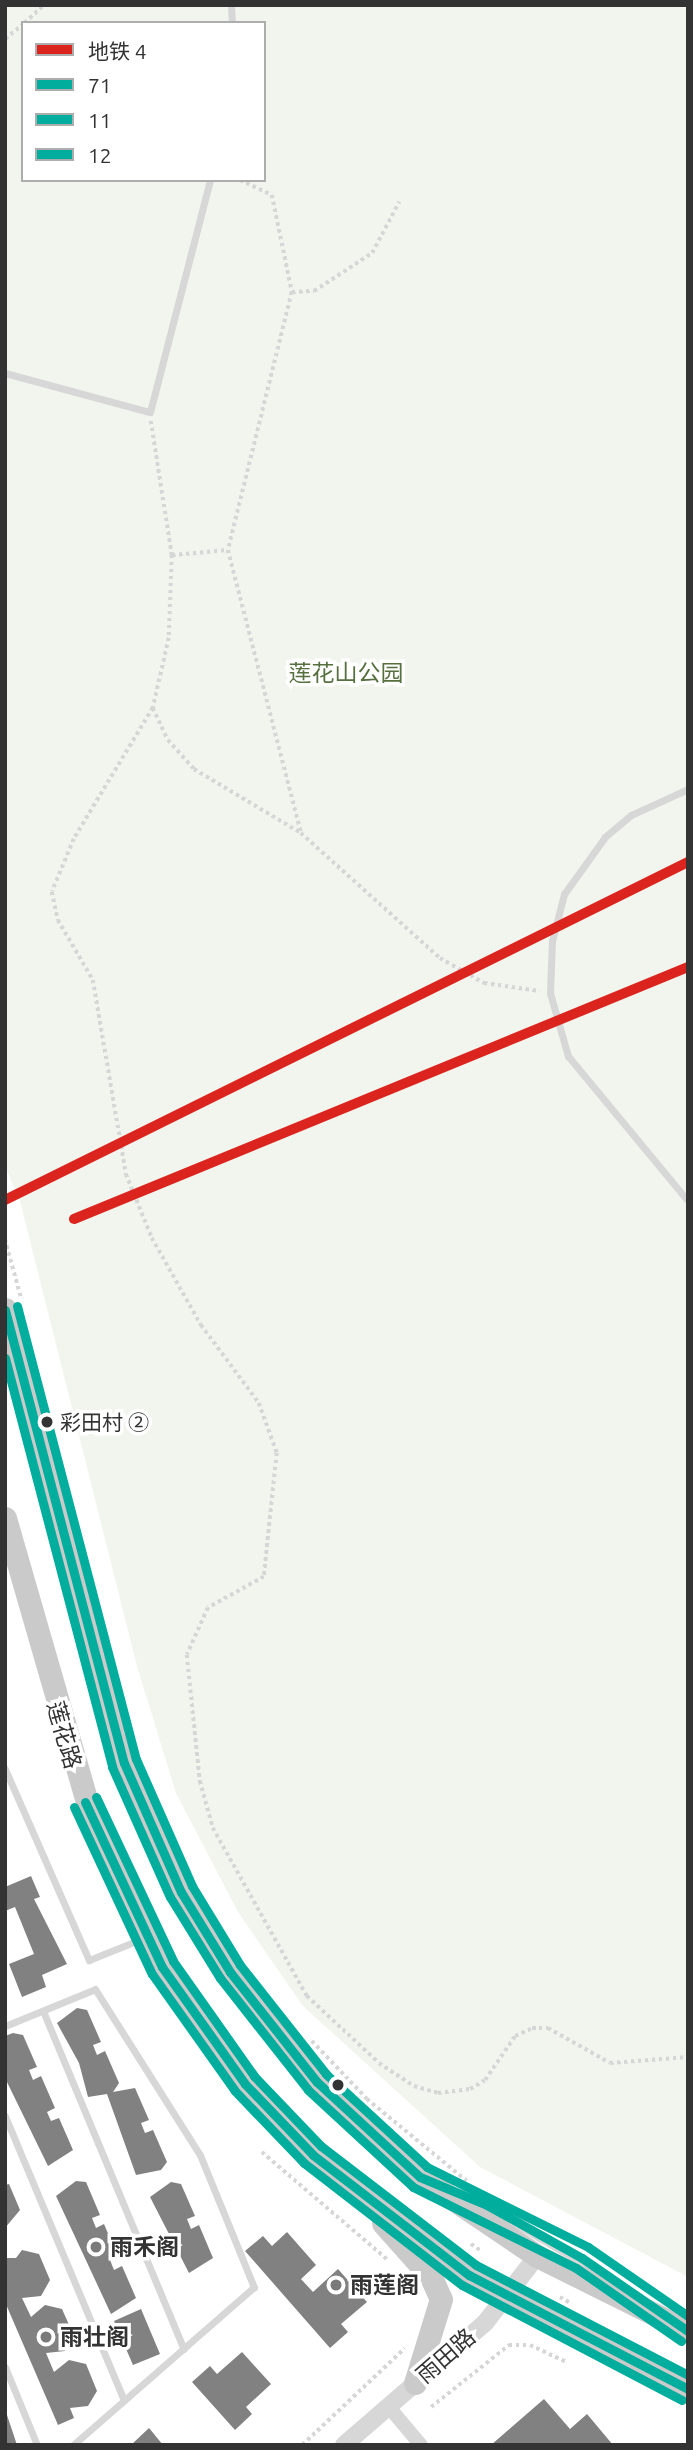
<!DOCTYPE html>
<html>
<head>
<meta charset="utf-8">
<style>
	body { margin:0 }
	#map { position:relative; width:693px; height:2450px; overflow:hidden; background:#fff; font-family:Ubuntu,"Noto Sans SC",sans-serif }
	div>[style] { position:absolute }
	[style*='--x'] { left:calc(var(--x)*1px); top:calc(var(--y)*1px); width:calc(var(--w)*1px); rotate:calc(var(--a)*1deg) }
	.green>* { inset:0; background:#f1f5ed }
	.building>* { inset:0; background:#818181 }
	.path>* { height:3.5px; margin-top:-1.75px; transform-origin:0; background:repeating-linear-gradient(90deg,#d6d6d6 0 3.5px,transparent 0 7px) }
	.service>* { height:7px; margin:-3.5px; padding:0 3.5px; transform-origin:3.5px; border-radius:3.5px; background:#d7d7d7 }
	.minor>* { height:14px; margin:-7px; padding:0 7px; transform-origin:7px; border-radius:7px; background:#d7d7d7 }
	.tertiary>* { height:18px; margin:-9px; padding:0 9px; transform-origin:9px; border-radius:9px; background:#d7d7d7 }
	.primary>* { height:23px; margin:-11.5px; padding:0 11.5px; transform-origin:11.5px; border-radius:11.5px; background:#cacaca }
	.bus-1>* { height:9px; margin:-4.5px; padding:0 4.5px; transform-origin:4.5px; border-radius:4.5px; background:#01ad9c }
	.bus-2>* { height:9px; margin:-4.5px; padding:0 4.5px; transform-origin:4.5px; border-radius:4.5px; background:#01ad9c }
	.bus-3>* { height:9px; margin:-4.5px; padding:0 4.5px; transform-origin:4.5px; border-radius:4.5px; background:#01ad9c }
	.metro-1>* { height:10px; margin:-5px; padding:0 5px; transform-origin:5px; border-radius:5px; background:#dc241f }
	.dots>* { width:19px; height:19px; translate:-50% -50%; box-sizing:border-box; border:4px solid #fff; border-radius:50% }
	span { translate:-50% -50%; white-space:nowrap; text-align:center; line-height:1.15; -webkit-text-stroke:7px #fff; paint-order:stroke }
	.bus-label { font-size:21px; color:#333 }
	.left { translate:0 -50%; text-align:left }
	.park-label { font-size:23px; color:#56703f }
	.street-label { font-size:23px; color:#333 }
	.poi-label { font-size:23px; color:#333; font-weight:700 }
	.frame { position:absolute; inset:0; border:7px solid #333; pointer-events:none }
	.legend { position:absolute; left:21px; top:21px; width:245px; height:161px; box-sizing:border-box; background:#fff; border:2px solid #adadad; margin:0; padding:9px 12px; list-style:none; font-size:21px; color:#333 }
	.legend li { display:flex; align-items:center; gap:14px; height:35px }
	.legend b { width:35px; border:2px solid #adadad }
</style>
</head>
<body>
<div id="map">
	<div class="green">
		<i style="clip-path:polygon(evenodd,5px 5px,688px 5px,688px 2277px,480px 2167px,303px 2006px,238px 1912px,176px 1793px,137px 1666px,20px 1201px,5px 1166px,5px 5px,23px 23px,264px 23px,264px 180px,23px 180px,23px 23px)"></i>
	</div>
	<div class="building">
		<i style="clip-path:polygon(31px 1876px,40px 1897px,34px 1899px,67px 1964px,42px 1975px,46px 1987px,22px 1997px,9px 1964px,34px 1954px,15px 1907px,5px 1911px,5px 1887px)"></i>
		<i style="clip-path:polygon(77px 2008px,87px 2010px,101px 2042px,93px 2045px,97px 2055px,105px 2051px,119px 2083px,113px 2092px,135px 2088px,149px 2120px,141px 2123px,145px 2133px,153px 2130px,167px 2162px,161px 2170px,136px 2175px,107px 2094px,88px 2097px,79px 2063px,57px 2023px)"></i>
		<i style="clip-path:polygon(13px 2033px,23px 2035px,37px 2067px,29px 2070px,33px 2080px,41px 2076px,55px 2108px,47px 2112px,51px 2121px,59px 2118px,73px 2150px,48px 2166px,5px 2078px,5px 2036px)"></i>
		<i style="clip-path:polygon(76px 2181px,86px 2182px,100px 2215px,92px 2218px,96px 2228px,104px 2224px,118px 2257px,110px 2260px,114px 2270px,122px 2266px,136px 2298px,111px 2314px,56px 2196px)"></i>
		<i style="clip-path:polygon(171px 2182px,181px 2184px,195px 2216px,187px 2219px,191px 2229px,199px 2225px,213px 2258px,189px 2273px,150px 2197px)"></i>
		<i style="clip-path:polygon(9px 2184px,20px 2210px,5px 2228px,5px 2185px)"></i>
		<i style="clip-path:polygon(287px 2232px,316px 2265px,301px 2279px,313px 2292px,338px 2269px,367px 2302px,341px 2324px,348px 2332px,330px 2348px,245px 2251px,263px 2236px,272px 2246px)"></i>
		<i style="clip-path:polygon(22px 2250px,39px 2254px,50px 2280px,41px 2296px,22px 2298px,31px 2317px,45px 2305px,62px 2309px,74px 2336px,65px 2351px,46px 2353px,54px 2372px,69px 2360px,86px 2364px,97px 2391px,88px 2406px,70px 2408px,74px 2418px,58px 2425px,5px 2302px,5px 2258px,16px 2258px)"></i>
		<i style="clip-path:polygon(141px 2309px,160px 2354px,133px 2365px,114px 2321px)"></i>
		<i style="clip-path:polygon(242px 2352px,271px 2384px,246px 2407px,252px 2414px,235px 2430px,192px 2382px,210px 2366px,217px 2374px)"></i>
		<i style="clip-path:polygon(544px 2399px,570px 2429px,587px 2414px,613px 2445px,491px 2445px)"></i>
		<i style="clip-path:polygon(6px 2412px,17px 2445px,5px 2445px)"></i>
		<i style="clip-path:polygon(149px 2428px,163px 2445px,131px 2445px)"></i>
	</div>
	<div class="path">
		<i style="--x:24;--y:23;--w:27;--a:-42"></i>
		<i style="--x:5;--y:39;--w:23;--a:-40"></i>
		<i style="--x:240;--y:180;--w:35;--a:25"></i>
		<i style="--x:272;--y:195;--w:99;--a:78.3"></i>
		<i style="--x:292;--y:292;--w:266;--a:103.9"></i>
		<i style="--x:228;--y:550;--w:292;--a:75.5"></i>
		<i style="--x:292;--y:292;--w:22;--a:-3"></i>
		<i style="--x:314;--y:291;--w:69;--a:-33.2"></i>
		<i style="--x:372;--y:253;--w:58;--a:-62.1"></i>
		<i style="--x:151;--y:421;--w:136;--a:81.1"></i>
		<i style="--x:172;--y:555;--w:83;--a:92.1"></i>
		<i style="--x:169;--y:638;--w:72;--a:102.9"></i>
		<i style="--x:153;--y:708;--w:35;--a:65"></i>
		<i style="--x:168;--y:740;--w:39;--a:48"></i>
		<i style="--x:194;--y:769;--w:125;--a:30.9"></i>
		<i style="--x:301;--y:833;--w:187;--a:42"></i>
		<i style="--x:440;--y:958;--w:51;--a:29.6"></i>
		<i style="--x:484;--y:983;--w:56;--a:8.3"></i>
		<i style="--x:172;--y:555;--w:56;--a:-5.1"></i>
		<i style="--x:153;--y:708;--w:153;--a:121.1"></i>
		<i style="--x:74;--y:839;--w:57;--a:112.5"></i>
		<i style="--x:52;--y:892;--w:29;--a:78"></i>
		<i style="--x:58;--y:920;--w:69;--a:59.7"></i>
		<i style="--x:93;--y:980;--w:197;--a:80.3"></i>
		<i style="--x:126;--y:1174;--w:69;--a:67.9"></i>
		<i style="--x:152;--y:1238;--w:100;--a:60.6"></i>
		<i style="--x:201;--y:1325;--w:97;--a:53.4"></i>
		<i style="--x:259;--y:1403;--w:53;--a:70.2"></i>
		<i style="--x:277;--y:1453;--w:125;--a:96"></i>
		<i style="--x:264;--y:1577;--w:64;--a:151"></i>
		<i style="--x:208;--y:1608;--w:51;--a:114.1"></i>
		<i style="--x:187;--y:1655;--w:127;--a:84.1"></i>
		<i style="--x:200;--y:1781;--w:49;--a:74.5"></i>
		<i style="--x:213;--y:1828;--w:193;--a:60.8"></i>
		<i style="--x:307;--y:1996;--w:98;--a:42.9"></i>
		<i style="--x:379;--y:2063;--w:42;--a:33.3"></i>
		<i style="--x:414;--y:2086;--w:25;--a:16"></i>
		<i style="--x:438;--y:2093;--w:32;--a:-7"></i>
		<i style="--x:470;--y:2089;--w:17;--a:-31"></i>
		<i style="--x:485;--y:2080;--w:53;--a:-55.7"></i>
		<i style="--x:515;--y:2036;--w:19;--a:-25"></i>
		<i style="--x:532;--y:2028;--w:16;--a:0"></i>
		<i style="--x:548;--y:2028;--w:71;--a:29.4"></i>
		<i style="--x:610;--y:2063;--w:78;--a:-4.4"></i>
		<i style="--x:5;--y:1239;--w:60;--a:74.6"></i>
		<i style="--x:312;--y:2041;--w:80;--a:46.5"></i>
		<i style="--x:367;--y:2099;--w:129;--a:39.4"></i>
		<i style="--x:262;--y:2152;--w:166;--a:40.6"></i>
		<i style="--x:471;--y:2244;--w:11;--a:34"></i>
		<i style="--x:560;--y:2297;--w:14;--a:30"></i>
		<i style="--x:431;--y:2407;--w:100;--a:-38.5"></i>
		<i style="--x:509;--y:2345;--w:21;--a:0"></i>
		<i style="--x:530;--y:2345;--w:40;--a:25"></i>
		<i style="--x:302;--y:2445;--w:141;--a:-43.3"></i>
	</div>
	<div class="service">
		<i style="--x:231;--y:5;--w:18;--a:87"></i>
		<i style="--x:5;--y:373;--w:150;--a:15.1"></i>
		<i style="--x:150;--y:412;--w:240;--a:-75.5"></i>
		<i style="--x:688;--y:789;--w:63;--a:155.5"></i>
		<i style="--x:631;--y:815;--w:34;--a:140"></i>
		<i style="--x:605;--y:837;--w:70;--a:125.7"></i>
		<i style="--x:564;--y:894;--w:49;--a:104.3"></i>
		<i style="--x:552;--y:941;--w:52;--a:92.2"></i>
		<i style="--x:550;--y:993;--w:66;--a:74.1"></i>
		<i style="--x:568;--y:1056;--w:188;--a:50.4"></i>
		<i style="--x:5;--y:1769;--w:209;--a:66.3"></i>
		<i style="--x:89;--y:1960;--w:59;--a:-21.8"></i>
		<i style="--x:43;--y:2011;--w:366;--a:67.4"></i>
		<i style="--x:5;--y:2026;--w:97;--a:-22.3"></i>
		<i style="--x:95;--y:1989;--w:196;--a:57.7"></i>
		<i style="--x:200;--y:2155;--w:143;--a:67.8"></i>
		<i style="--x:254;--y:2287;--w:240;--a:138.9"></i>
		<i style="--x:5;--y:2116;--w:308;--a:67.3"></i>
		<i style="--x:462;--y:2193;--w:205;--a:30.2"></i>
		<i style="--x:5;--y:2367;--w:84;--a:67.7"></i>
	</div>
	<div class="minor">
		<i style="--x:388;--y:2406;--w:51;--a:49.8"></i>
	</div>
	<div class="tertiary">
		<i style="--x:344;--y:2445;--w:186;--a:-40.9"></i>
		<i style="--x:485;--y:2323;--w:85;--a:-52.2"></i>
	</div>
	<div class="primary">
		<i style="--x:5;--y:1309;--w:469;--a:75.3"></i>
		<i style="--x:124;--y:1763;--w:141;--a:66.2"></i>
		<i style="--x:181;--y:1892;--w:94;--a:58.5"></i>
		<i style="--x:230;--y:1972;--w:140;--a:51.7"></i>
		<i style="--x:317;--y:2082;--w:140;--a:42.7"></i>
		<i style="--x:420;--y:2177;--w:141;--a:34"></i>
		<i style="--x:537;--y:2256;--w:169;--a:26.4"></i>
		<i style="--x:5;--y:1518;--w:321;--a:73.9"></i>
		<i style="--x:94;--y:1826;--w:157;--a:64.3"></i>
		<i style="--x:162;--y:1967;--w:143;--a:54.6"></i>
		<i style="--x:245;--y:2084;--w:98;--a:46.2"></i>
		<i style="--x:313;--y:2155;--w:148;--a:39"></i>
		<i style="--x:428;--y:2248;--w:148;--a:30.9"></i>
		<i style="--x:555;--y:2324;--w:148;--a:26"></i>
		<i style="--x:383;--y:2223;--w:72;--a:48.4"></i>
		<i style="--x:431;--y:2277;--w:24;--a:66"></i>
		<i style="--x:441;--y:2299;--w:88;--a:107.2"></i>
	</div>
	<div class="bus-1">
		<i style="--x:5;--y:1310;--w:468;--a:75.3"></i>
		<i style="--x:124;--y:1763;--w:141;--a:66.2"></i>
		<i style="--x:181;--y:1892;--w:94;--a:58.5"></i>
		<i style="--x:230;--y:1972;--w:140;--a:51.7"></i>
		<i style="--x:317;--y:2082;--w:140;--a:42.7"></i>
		<i style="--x:420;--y:2177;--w:73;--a:22.7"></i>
		<i style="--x:487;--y:2205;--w:109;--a:29.2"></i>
		<i style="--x:582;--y:2258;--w:129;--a:34.6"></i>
		<i style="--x:85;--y:1802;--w:182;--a:65"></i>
		<i style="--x:162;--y:1967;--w:143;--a:54.6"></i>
		<i style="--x:245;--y:2084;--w:98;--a:46.2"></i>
		<i style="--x:313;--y:2155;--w:197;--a:37.6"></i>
		<i style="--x:469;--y:2275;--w:247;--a:27.5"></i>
	</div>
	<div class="bus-2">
		<i style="--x:5;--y:1358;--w:423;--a:75.3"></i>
		<i style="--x:112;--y:1767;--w:142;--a:66"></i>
		<i style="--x:170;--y:1897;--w:95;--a:58.3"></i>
		<i style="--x:220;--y:1978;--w:142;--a:51.8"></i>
		<i style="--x:308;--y:2090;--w:143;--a:42.7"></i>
		<i style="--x:413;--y:2187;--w:182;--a:26.4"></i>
		<i style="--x:576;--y:2268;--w:128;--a:34.8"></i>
		<i style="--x:74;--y:1807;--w:184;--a:65"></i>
		<i style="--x:152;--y:1974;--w:143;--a:54.6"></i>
		<i style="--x:235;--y:2091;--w:100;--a:46.2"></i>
		<i style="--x:304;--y:2163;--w:200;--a:37.7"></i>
		<i style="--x:462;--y:2285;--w:248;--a:27.6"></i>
	</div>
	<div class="bus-3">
		<i style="--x:17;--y:1306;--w:468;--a:75.3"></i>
		<i style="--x:136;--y:1759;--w:139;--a:66.2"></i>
		<i style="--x:192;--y:1886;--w:92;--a:58.7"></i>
		<i style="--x:240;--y:1965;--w:139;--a:51.7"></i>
		<i style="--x:326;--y:2074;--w:137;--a:42.6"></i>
		<i style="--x:427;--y:2167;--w:180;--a:26.4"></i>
		<i style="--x:588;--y:2247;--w:121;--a:34.6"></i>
		<i style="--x:96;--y:1797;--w:181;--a:64.8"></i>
		<i style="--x:173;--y:1961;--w:141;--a:54.8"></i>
		<i style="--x:254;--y:2076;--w:97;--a:46.3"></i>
		<i style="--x:321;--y:2146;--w:195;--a:37.5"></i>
		<i style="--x:476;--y:2265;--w:239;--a:27.4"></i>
	</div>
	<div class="metro-1">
		<i style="--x:5;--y:1200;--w:762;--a:-26.33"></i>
		<i style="--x:74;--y:1219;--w:664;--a:-22.31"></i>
	</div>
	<div class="dots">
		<i style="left:47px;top:1422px;background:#333"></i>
		<i style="left:338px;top:2085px;background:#333"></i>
		<i style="left:96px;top:2247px;background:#7a7a7a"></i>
		<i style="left:336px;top:2285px;background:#7a7a7a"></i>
		<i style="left:46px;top:2337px;background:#7a7a7a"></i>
	</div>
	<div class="bus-label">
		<span class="left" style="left:60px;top:1422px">彩田村 ②</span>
	</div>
	<div class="park-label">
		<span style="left:346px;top:673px">莲花山公园</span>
	</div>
	<div class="street-label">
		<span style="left:64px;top:1735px;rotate:74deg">莲花路</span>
		<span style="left:446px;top:2356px;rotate:-41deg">雨田路</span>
	</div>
	<div class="poi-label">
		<span class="left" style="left:110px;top:2247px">雨禾阁</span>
		<span class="left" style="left:350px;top:2285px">雨莲阁</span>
		<span class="left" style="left:60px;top:2337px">雨壮阁</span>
	</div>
	<div class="frame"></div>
	<ul class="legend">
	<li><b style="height:9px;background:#dc241f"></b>地铁 4</li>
	<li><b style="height:9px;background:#01ad9c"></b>71</li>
	<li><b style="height:9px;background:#01ad9c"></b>11</li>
	<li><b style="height:9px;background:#01ad9c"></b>12</li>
	</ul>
</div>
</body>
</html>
